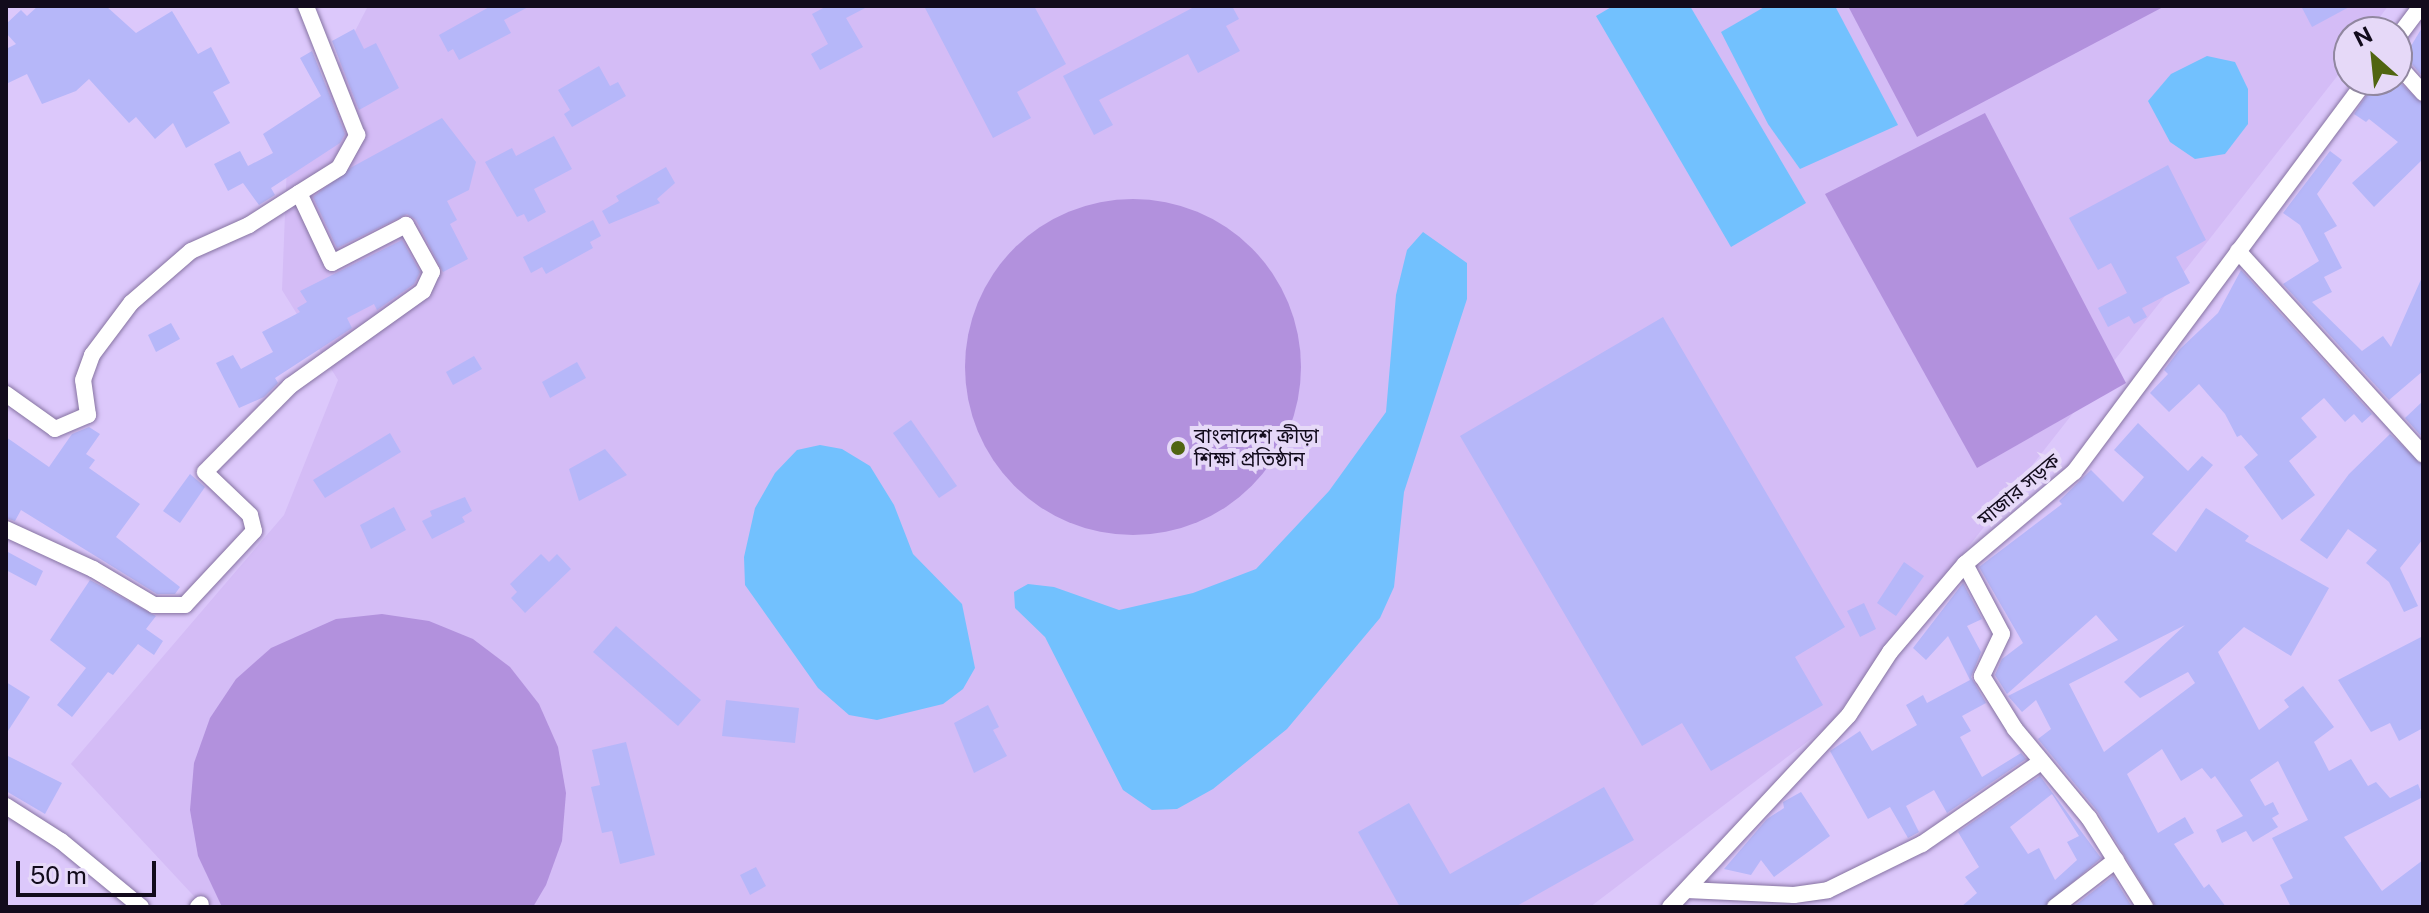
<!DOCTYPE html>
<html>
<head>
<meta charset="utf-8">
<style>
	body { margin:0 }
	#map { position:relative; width:2429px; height:913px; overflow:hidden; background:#dcc8fb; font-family:"Public Sans","Noto Sans Bengali",sans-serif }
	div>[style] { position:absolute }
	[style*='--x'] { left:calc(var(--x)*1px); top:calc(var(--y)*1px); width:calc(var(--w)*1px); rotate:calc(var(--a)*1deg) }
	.built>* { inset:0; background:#d4bcf6 }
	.green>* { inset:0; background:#b291dd }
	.round { border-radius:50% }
	.water>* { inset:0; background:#72c1fe }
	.building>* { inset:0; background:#b6b7f9 }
	.roads { filter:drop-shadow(0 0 2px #8673a1) drop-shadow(0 0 2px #8673a1) }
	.minor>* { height:16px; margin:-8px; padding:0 8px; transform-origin:8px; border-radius:8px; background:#fff }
	.dots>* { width:22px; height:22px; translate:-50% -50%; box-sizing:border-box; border:4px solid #e6d9f8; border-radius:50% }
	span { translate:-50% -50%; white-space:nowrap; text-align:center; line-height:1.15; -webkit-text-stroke:8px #e6d9f8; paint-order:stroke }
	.poi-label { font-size:20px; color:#120b1c }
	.left { translate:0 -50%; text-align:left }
	.street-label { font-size:20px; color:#120b1c }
	.frame { position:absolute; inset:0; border:8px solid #120b1c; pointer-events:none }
	.north { position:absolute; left:2333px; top:16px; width:80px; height:80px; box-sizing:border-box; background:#e6d9f8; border:2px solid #9187a0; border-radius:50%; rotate:333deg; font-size:22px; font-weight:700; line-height:32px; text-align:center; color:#120b1c }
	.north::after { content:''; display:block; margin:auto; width:28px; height:36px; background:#506511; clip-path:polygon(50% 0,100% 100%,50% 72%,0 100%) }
	.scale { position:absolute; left:16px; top:861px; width:140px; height:36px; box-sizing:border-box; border:4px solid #120b1c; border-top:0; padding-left:10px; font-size:24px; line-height:28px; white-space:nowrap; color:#120b1c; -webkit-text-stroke:6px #e6d9f8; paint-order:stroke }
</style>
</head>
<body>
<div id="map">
	<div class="built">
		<i style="clip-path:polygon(368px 6px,2388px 6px,2369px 32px,2349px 32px,2349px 61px,1828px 726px,1590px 907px,204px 907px,71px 764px,284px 515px,338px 380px,282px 290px,287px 163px)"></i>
	</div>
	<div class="green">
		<i style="clip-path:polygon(1848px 6px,2165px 6px,1917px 137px)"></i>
		<i style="clip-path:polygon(1985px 113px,2126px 383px,1977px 468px,1825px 194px)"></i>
		<i class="round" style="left:965px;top:199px;width:336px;height:336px"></i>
		<i style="clip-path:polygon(382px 614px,429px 621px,473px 639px,510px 667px,539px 704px,558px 747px,566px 793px,562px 841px,546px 885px,533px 907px,222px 907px,198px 856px,190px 810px,194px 763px,210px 718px,236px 679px,271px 648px,336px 619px)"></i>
	</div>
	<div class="water">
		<i style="clip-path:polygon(1613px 6px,1690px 6px,1806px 203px,1731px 247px,1596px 16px)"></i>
		<i style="clip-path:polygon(1766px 6px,1835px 6px,1898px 125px,1800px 169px,1768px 124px,1721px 32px)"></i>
		<i style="clip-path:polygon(2207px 56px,2235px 62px,2248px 89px,2248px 124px,2225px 154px,2195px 159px,2170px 142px,2148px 101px,2171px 74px)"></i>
		<i style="clip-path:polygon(1423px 232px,1467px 263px,1467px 299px,1404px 492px,1394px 587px,1380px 618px,1287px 729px,1213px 789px,1177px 809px,1152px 810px,1123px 790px,1045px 637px,1015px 608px,1014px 592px,1028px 584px,1054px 587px,1119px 610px,1193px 593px,1256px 569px,1329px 491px,1386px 412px,1396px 295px,1407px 250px)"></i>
		<i style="clip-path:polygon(820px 445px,842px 449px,870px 466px,894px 505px,913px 554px,962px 604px,975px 668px,963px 689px,943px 704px,877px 720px,849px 715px,818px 688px,745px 585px,744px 557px,755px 508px,775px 473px,797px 450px)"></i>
	</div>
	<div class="building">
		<i style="clip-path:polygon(38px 6px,106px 6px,136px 33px,172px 11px,198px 54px,211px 47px,230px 83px,213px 92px,230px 123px,186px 148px,173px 123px,155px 139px,136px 117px,129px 123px,89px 79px,76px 91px,42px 104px,27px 74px,6px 84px,6px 49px,16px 44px,6px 33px,6px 24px,21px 10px,27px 16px)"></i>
		<i style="clip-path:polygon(491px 6px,530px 6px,504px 20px,511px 33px,459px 60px,453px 49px,448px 52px,439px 35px)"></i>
		<i style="clip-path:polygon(827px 6px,869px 6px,846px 18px,863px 47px,820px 70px,811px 54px,828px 44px,812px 14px)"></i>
		<i style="clip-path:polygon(924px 6px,1034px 6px,1066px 64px,1017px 92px,1031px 118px,993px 138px)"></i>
		<i style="clip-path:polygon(1196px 6px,1232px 6px,1239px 19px,1226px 26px,1240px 51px,1198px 73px,1188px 54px,1099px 100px,1113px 125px,1094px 135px,1063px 76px)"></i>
		<i style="clip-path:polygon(2301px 6px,2351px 6px,2312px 27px)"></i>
		<i style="clip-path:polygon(2423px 26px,2423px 77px,2405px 56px)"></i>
		<i style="clip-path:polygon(354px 29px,364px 49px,376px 43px,399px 88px,359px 110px,332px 41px)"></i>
		<i style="clip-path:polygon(312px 51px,345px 134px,340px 143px,271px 188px,275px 195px,259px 205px,243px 183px,228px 191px,214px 164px,240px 151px,248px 166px,273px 153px,263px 134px,321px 96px,300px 58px)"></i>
		<i style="clip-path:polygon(599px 66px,610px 86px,618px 82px,626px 96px,572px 127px,564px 114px,570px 110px,558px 90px)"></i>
		<i style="clip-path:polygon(2377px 80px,2397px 80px,2423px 104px,2423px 159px,2374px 207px,2352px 183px,2398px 142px,2369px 119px,2366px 122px,2354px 114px)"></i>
		<i style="clip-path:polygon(442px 118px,476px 162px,469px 190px,447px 201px,457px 220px,450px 224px,468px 259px,443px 272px,416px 220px,407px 214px,337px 248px,313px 197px,352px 167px)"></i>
		<i style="clip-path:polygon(554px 136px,572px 169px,534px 189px,546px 212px,528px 222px,524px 214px,517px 217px,485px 162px,512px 148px,516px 156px)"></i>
		<i style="clip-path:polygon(2330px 151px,2342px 160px,2317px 194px,2337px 226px,2324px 233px,2342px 268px,2324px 277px,2332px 292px,2312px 302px,2362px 351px,2383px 336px,2391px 347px,2423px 275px,2423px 371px,2389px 400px,2283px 284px,2319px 261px,2300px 225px,2283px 213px)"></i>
		<i style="clip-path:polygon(2168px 165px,2206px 240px,2176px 257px,2190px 283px,2142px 308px,2147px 317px,2134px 324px,2129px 316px,2108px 327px,2098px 308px,2127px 293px,2111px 263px,2098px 270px,2069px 218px)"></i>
		<i style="clip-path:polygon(666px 167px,675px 183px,657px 199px,660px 203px,609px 224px,602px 211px,619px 201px,616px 196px)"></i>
		<i style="clip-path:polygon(593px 220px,601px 236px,590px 242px,593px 248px,546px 274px,542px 267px,531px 273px,523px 257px)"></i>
		<i style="clip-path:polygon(402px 240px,420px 272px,414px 284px,377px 310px,374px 304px,347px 318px,352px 328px,275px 378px,278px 383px,264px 397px,239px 408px,216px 363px,233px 355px,241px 369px,273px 352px,262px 332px,300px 312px,297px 308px,307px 302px,300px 291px)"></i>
		<i style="clip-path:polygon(2241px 270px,2372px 414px,2362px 423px,2354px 414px,2345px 422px,2324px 398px,2301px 418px,2317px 437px,2289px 461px,2315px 495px,2282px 520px,2244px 467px,2258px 455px,2241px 435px,2237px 437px,2225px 414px,2199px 384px,2169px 412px,2150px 393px,2168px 374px,2164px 370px,2180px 349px,2218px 313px)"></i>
		<i style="clip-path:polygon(1663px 317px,1845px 627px,1795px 657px,1823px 705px,1711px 771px,1682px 723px,1642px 746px,1460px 436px)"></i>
		<i style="clip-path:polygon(171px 323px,180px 339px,156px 352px,148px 335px)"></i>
		<i style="clip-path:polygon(474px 356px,482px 369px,453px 385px,446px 372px)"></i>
		<i style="clip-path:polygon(577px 362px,586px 378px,550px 398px,542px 382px)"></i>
		<i style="clip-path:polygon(2423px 401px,2423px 438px,2405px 418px)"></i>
		<i style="clip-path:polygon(911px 420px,957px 486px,939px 498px,893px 433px)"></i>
		<i style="clip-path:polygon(evenodd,2138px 423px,2188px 471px,2202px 456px,2213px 465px,2152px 534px,2176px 552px,2206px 508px,2249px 536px,2245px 541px,2329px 588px,2291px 656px,2244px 627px,2218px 652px,2259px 730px,2289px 707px,2284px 700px,2303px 686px,2334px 727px,2314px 742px,2329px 771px,2351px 759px,2368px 786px,2376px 782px,2390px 798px,2418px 784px,2423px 797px,2344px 837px,2382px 891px,2423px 860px,2423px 907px,2291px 907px,2280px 885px,2293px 878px,2272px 838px,2308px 820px,2278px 761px,2250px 780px,2265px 806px,2273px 802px,2279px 814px,2272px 818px,2278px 827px,2253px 842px,2246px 831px,2222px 843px,2216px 830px,2243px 816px,2215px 776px,2211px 779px,2202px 768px,2181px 781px,2162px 749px,2127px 774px,2158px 833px,2185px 817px,2194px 833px,2174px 844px,2204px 888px,2209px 884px,2226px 907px,2156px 907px,2098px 812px,2038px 739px,2051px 729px,2036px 700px,2022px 712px,2008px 696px,2118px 640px,2096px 615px,2007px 694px,1995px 675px,2002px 659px,2023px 643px,1979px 567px,2062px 504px,2059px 501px,2091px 470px,2123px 502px,2144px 477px,2114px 450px,2138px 423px,2185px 625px,2124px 682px,2140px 698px,2188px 672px,2195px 683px,2104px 752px,2069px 684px,2185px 625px)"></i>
		<i style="clip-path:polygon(89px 427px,100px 434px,86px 454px,95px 460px,89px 468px,140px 504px,116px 537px,180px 587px,175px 594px,157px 594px,21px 510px,15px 521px,6px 518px,6px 437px,49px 467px,72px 434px)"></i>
		<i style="clip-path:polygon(390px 433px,401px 452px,325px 498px,313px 480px)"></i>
		<i style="clip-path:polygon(2390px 434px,2423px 465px,2423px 539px,2400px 568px,2418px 606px,2404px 612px,2389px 582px,2366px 563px,2377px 550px,2348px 529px,2327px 559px,2300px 540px,2349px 474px)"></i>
		<i style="clip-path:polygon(605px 449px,627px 475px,579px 501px,569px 469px)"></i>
		<i style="clip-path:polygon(190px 474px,205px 487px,180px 523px,163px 511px)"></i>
		<i style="clip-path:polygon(465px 497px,472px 511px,462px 517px,465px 522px,432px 539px,422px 521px,432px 516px,430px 511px)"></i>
		<i style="clip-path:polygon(394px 507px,406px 530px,371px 549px,360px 525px)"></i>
		<i style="clip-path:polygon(6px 551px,43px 571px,36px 586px,6px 570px)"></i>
		<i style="clip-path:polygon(541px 554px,549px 562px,557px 554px,571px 569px,525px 613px,511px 598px,517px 592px,510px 584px)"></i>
		<i style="clip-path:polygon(1904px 562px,1924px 576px,1896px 616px,1877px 603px)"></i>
		<i style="clip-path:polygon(90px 580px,156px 616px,146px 629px,163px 641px,154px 655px,138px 644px,113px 675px,108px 672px,72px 717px,57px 705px,86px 668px,50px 640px)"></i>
		<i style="clip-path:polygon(1963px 583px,1982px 619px,1967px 626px,1981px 652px,1971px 677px,1986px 703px,1962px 716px,1971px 731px,1960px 737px,1982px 777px,2021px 753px,2026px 759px,1947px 813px,1934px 790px,1906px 806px,1919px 832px,1908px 838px,1890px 807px,1868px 819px,1830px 751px,1860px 731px,1872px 751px,1917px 725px,1906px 705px,1923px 695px,1927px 703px,1970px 680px,1948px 636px,1926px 660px,1913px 648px)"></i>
		<i style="clip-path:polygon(1864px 603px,1876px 629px,1860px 637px,1847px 611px)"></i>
		<i style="clip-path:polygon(616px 626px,701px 700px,678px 726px,593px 652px)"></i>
		<i style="clip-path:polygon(2423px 636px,2423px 728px,2399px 741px,2390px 723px,2371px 732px,2338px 680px)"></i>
		<i style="clip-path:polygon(6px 682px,30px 697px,6px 734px)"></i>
		<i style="clip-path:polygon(726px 700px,799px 708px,795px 743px,722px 736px)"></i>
		<i style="clip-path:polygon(988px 705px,999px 727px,993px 730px,1007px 756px,974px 773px,954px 723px)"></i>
		<i style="clip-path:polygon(626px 742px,655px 855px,620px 864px,612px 831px,602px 833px,591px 787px,600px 785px,592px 750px)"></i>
		<i style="clip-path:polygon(6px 755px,62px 783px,45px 814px,6px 791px)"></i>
		<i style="clip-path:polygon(evenodd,2040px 776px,2101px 858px,2044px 907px,1961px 907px,1977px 893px,1965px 877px,1979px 867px,1958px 832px,2040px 776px,2052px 794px,2079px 836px,2067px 842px,2077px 860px,2055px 880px,2039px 848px,2028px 854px,2010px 827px,2052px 794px)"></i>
		<i style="clip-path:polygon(1604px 787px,1634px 840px,1515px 907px,1400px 907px,1358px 832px,1409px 803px,1450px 874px)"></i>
		<i style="clip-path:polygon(1801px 792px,1830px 836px,1774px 877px,1761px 860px,1751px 875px,1724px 869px,1767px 819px,1784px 808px,1783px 802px)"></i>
		<i style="clip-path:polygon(756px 867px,766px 886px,750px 895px,740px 875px)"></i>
		<i style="clip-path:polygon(2113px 876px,2132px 907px,2073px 907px)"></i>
	</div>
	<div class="roads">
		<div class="minor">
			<i style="--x:2397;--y:38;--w:40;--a:-53"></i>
			<i style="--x:2397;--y:64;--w:39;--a:48"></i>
			<i style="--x:2238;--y:251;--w:275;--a:47.7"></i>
			<i style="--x:6;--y:394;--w:60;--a:35.5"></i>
			<i style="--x:55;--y:429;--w:36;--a:-23"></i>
			<i style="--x:88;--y:415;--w:35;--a:-98"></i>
			<i style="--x:83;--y:380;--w:27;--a:-70"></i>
			<i style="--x:92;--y:355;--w:65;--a:-53.1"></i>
			<i style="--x:131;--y:303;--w:79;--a:-40.9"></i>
			<i style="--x:191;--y:251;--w:64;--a:-24.1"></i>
			<i style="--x:249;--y:225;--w:59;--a:-32.6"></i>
			<i style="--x:6;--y:529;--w:96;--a:24.7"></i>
			<i style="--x:93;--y:569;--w:71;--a:30.5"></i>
			<i style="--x:154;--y:605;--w:31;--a:0"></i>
			<i style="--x:185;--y:605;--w:101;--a:-47"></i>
			<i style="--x:254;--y:531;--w:16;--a:-104"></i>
			<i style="--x:250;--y:515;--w:62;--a:-136.3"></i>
			<i style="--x:205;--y:472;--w:121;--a:-45.3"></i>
			<i style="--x:290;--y:386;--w:163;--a:-35.5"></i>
			<i style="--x:423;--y:291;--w:21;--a:-65"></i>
			<i style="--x:432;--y:272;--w:54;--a:-119"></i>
			<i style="--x:406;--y:225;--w:83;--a:152.8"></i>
			<i style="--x:332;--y:263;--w:77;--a:-115.2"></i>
			<i style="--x:299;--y:193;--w:47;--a:-32"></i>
			<i style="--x:339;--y:168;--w:38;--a:-61"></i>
			<i style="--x:357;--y:135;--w:139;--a:-111.6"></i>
			<i style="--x:1965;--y:564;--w:79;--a:62.1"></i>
			<i style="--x:2002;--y:634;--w:47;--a:115.5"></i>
			<i style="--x:1982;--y:676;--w:62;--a:58.1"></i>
			<i style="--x:2015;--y:729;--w:116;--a:50.3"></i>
			<i style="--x:2089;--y:818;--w:105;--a:57.8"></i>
			<i style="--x:6;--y:806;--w:65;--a:32.5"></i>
			<i style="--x:61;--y:841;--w:104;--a:39.5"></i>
			<i style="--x:1687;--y:890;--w:107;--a:2.7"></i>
			<i style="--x:1794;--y:895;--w:34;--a:-8"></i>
			<i style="--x:1828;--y:890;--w:105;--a:-26.1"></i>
			<i style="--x:1922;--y:844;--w:145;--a:-34.6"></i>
			<i style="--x:198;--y:907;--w:4;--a:-45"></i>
			<i style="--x:1670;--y:907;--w:262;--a:-47"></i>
			<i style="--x:1849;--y:715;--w:75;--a:-56.9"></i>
			<i style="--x:1890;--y:652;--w:116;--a:-49.6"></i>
			<i style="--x:1965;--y:564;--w:143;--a:-40.2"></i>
			<i style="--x:2074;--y:472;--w:489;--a:-53.3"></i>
			<i style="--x:2055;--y:907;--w:77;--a:-37.6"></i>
		</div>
	</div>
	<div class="dots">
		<i style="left:1178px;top:448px;background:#506511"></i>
	</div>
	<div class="poi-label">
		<span class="left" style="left:1194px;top:448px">বাংলাদেশ ক্রীড়া<br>শিক্ষা প্রতিষ্ঠান</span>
	</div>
	<div class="street-label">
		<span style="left:2019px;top:490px;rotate:-40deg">মাজার সড়ক</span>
	</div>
	<div class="frame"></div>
	<div class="north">N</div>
	<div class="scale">50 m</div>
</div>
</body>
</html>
